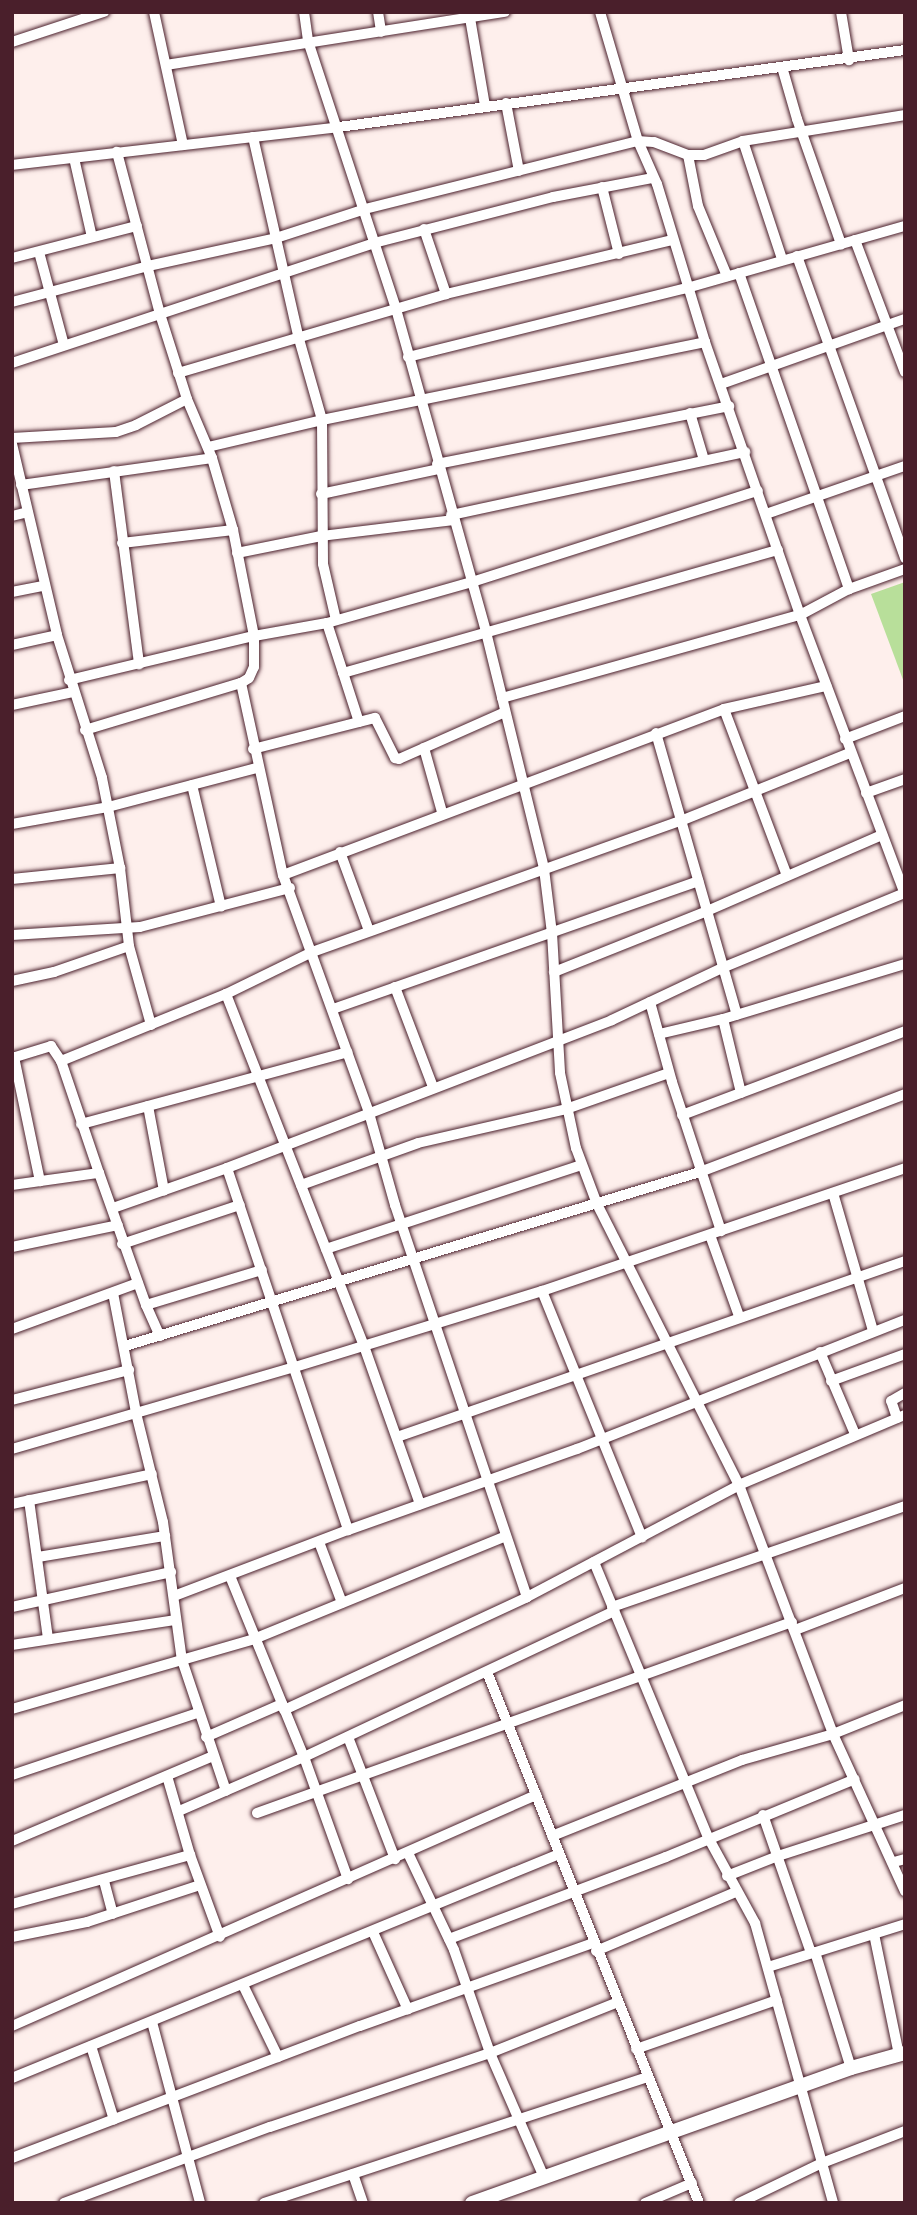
<!DOCTYPE html>
<html>
<head>
<meta charset="utf-8">
<style>
	body { margin:0 }
	#map { position:relative; width:917px; height:2215px; overflow:hidden; background:#feefec; font-family:Pangolin,sans-serif }
	div>[style] { position:absolute }
	[style*='--x'] { left:calc(var(--x)*1px); top:calc(var(--y)*1px); width:calc(var(--w)*1px); rotate:calc(var(--a)*1deg) }
	.green>* { inset:0; background:#b8df9a }
	.roads { filter:drop-shadow(0 0 2px #4a1f2b) drop-shadow(0 0 2px #4a1f2b) }
	.street>* { height:10px; margin:-5px; padding:0 5px; transform-origin:5px; border-radius:5px; background:#fff }
	.secondary>* { height:14px; margin:-7px; padding:0 7px; transform-origin:7px; border-radius:7px; background:#fff }
	span { translate:-50% -50%; white-space:nowrap; text-align:center; line-height:1.15; -webkit-text-stroke:7px #fff; paint-order:stroke }
	.frame { position:absolute; inset:0; border:14px solid #4a1f2b; pointer-events:none }
</style>
</head>
<body>
<div id="map">
	<div class="green">
		<i style="clip-path:polygon(905px 582px,905px 685px,871px 594px)"></i>
	</div>
	<div class="roads">
		<div class="street">
			<i style="--x:154;--y:12;--w:136;--a:77.7"></i>
			<i style="--x:304;--y:12;--w:29;--a:82"></i>
			<i style="--x:308;--y:41;--w:282;--a:71.8"></i>
			<i style="--x:396;--y:309;--w:335;--a:74.4"></i>
			<i style="--x:486;--y:632;--w:244;--a:76.2"></i>
			<i style="--x:544;--y:869;--w:64;--a:82.9"></i>
			<i style="--x:552;--y:933;--w:140;--a:86.7"></i>
			<i style="--x:560;--y:1073;--w:77;--a:78"></i>
			<i style="--x:576;--y:1148;--w:60;--a:69.4"></i>
			<i style="--x:597;--y:1204;--w:315;--a:63.2"></i>
			<i style="--x:739;--y:1485;--w:266;--a:69.3"></i>
			<i style="--x:833;--y:1734;--w:173;--a:65.4"></i>
			<i style="--x:378;--y:12;--w:20;--a:81"></i>
			<i style="--x:600;--y:12;--w:134;--a:73.6"></i>
			<i style="--x:638;--y:141;--w:47;--a:66.2"></i>
			<i style="--x:657;--y:184;--w:165;--a:73.1"></i>
			<i style="--x:705;--y:342;--w:289;--a:70.8"></i>
			<i style="--x:800;--y:615;--w:298;--a:69.4"></i>
			<i style="--x:841;--y:12;--w:49;--a:80.5"></i>
			<i style="--x:470;--y:18;--w:89;--a:80.3"></i>
			<i style="--x:12;--y:42;--w:97;--a:-18.1"></i>
			<i style="--x:166;--y:65;--w:343;--a:-8.9"></i>
			<i style="--x:782;--y:67;--w:54;--a:73.9"></i>
			<i style="--x:797;--y:119;--w:133;--a:70.6"></i>
			<i style="--x:506;--y:103;--w:69;--a:79.2"></i>
			<i style="--x:253;--y:137;--w:207;--a:77.2"></i>
			<i style="--x:299;--y:339;--w:84;--a:74.1"></i>
			<i style="--x:322;--y:420;--w:144;--a:89.6"></i>
			<i style="--x:323;--y:564;--w:57;--a:76.9"></i>
			<i style="--x:743;--y:141;--w:124;--a:71.7"></i>
			<i style="--x:688;--y:155;--w:52;--a:78.9"></i>
			<i style="--x:698;--y:206;--w:76;--a:67.5"></i>
			<i style="--x:74;--y:158;--w:81;--a:77.2"></i>
			<i style="--x:12;--y:165;--w:329;--a:-6.6"></i>
			<i style="--x:339;--y:127;--w:571;--a:-7.75"></i>
			<i style="--x:602;--y:187;--w:69;--a:75.8"></i>
			<i style="--x:424;--y:229;--w:69;--a:71.3"></i>
			<i style="--x:855;--y:240;--w:141;--a:69.3"></i>
			<i style="--x:39;--y:252;--w:96;--a:75"></i>
			<i style="--x:797;--y:256;--w:321;--a:70.3"></i>
			<i style="--x:12;--y:258;--w:129;--a:-14.4"></i>
			<i style="--x:739;--y:273;--w:335;--a:70.8"></i>
			<i style="--x:12;--y:302;--w:141;--a:-14.8"></i>
			<i style="--x:148;--y:266;--w:131;--a:-12.3"></i>
			<i style="--x:276;--y:238;--w:94;--a:-18"></i>
			<i style="--x:365;--y:209;--w:281;--a:-14"></i>
			<i style="--x:638;--y:141;--w:16;--a:4"></i>
			<i style="--x:654;--y:142;--w:36;--a:21"></i>
			<i style="--x:688;--y:155;--w:16;--a:0"></i>
			<i style="--x:704;--y:155;--w:41;--a:-19.7"></i>
			<i style="--x:743;--y:141;--w:164;--a:-9.1"></i>
			<i style="--x:408;--y:357;--w:287;--a:-13.9"></i>
			<i style="--x:687;--y:288;--w:227;--a:-15.9"></i>
			<i style="--x:12;--y:363;--w:381;--a:-18.3"></i>
			<i style="--x:374;--y:243;--w:185;--a:-14.4"></i>
			<i style="--x:553;--y:197;--w:102;--a:-10.8"></i>
			<i style="--x:178;--y:373;--w:279;--a:-16.4"></i>
			<i style="--x:446;--y:294;--w:232;--a:-13.4"></i>
			<i style="--x:721;--y:384;--w:195;--a:-19.5"></i>
			<i style="--x:690;--y:413;--w:49;--a:73.4"></i>
			<i style="--x:12;--y:438;--w:104;--a:-3.3"></i>
			<i style="--x:116;--y:432;--w:21;--a:-19"></i>
			<i style="--x:136;--y:425;--w:57;--a:-27"></i>
			<i style="--x:12;--y:444;--w:196;--a:76.7"></i>
			<i style="--x:57;--y:635;--w:150;--a:72.5"></i>
			<i style="--x:102;--y:778;--w:92;--a:78.7"></i>
			<i style="--x:120;--y:868;--w:79;--a:83.4"></i>
			<i style="--x:129;--y:946;--w:82;--a:74.4"></i>
			<i style="--x:208;--y:447;--w:117;--a:-13.3"></i>
			<i style="--x:322;--y:420;--w:391;--a:-11.5"></i>
			<i style="--x:437;--y:464;--w:298;--a:-11.2"></i>
			<i style="--x:114;--y:471;--w:195;--a:82.6"></i>
			<i style="--x:21;--y:485;--w:193;--a:-8"></i>
			<i style="--x:321;--y:494;--w:121;--a:-12"></i>
			<i style="--x:766;--y:514;--w:147;--a:-19.1"></i>
			<i style="--x:451;--y:515;--w:301;--a:-12.1"></i>
			<i style="--x:12;--y:516;--w:16;--a:-14"></i>
			<i style="--x:122;--y:543;--w:112;--a:-6.7"></i>
			<i style="--x:237;--y:553;--w:86;--a:-11.4"></i>
			<i style="--x:321;--y:536;--w:133;--a:-6.9"></i>
			<i style="--x:12;--y:592;--w:33;--a:-11"></i>
			<i style="--x:327;--y:623;--w:104;--a:72.1"></i>
			<i style="--x:12;--y:645;--w:46;--a:-12.5"></i>
			<i style="--x:343;--y:673;--w:452;--a:-15.8"></i>
			<i style="--x:69;--y:680;--w:190;--a:-13.4"></i>
			<i style="--x:254;--y:636;--w:74;--a:-10.1"></i>
			<i style="--x:327;--y:623;--w:151;--a:-15.8"></i>
			<i style="--x:472;--y:582;--w:300;--a:-17.7"></i>
			<i style="--x:241;--y:683;--w:197;--a:77.7"></i>
			<i style="--x:283;--y:875;--w:253;--a:70.1"></i>
			<i style="--x:369;--y:1113;--w:96;--a:74.2"></i>
			<i style="--x:395;--y:1205;--w:414;--a:71.4"></i>
			<i style="--x:502;--y:698;--w:309;--a:-15.6"></i>
			<i style="--x:800;--y:615;--w:55;--a:-28"></i>
			<i style="--x:849;--y:589;--w:59;--a:-19.7"></i>
			<i style="--x:12;--y:705;--w:62;--a:-12"></i>
			<i style="--x:724;--y:709;--w:105;--a:-12.7"></i>
			<i style="--x:85;--y:730;--w:163;--a:-16.8"></i>
			<i style="--x:241;--y:683;--w:9;--a:-32"></i>
			<i style="--x:249;--y:678;--w:12;--a:-66"></i>
			<i style="--x:254;--y:667;--w:31;--a:-90"></i>
			<i style="--x:254;--y:636;--w:108;--a:-101.2"></i>
			<i style="--x:233;--y:530;--w:75;--a:-106.3"></i>
			<i style="--x:212;--y:458;--w:64;--a:-113"></i>
			<i style="--x:187;--y:399;--w:89;--a:-107.6"></i>
			<i style="--x:160;--y:314;--w:168;--a:-104.9"></i>
			<i style="--x:656;--y:733;--w:293;--a:74"></i>
			<i style="--x:845;--y:739;--w:64;--a:-21"></i>
			<i style="--x:424;--y:748;--w:66;--a:74.3"></i>
			<i style="--x:253;--y:749;--w:126;--a:-14.3"></i>
			<i style="--x:375;--y:718;--w:45;--a:63.4"></i>
			<i style="--x:395;--y:758;--w:4;--a:14"></i>
			<i style="--x:399;--y:759;--w:116;--a:-23.9"></i>
			<i style="--x:192;--y:785;--w:125;--a:76.6"></i>
			<i style="--x:866;--y:793;--w:41;--a:-19.7"></i>
			<i style="--x:12;--y:824;--w:97;--a:-10"></i>
			<i style="--x:108;--y:807;--w:154;--a:-14.7"></i>
			<i style="--x:340;--y:852;--w:84;--a:69.8"></i>
			<i style="--x:283;--y:875;--w:471;--a:-20.6"></i>
			<i style="--x:724;--y:709;--w:178;--a:69.3"></i>
			<i style="--x:12;--y:879;--w:109;--a:-5.8"></i>
			<i style="--x:12;--y:935;--w:128;--a:-3.6"></i>
			<i style="--x:140;--y:927;--w:155;--a:-14.6"></i>
			<i style="--x:554;--y:972;--w:165;--a:-21.7"></i>
			<i style="--x:707;--y:911;--w:191;--a:-23.5"></i>
			<i style="--x:12;--y:981;--w:43;--a:-12.1"></i>
			<i style="--x:54;--y:972;--w:79;--a:-19.1"></i>
			<i style="--x:395;--y:987;--w:107;--a:69.2"></i>
			<i style="--x:226;--y:994;--w:378;--a:68.6"></i>
			<i style="--x:364;--y:1346;--w:168;--a:70.5"></i>
			<i style="--x:650;--y:1002;--w:83;--a:74.6"></i>
			<i style="--x:672;--y:1082;--w:157;--a:71.8"></i>
			<i style="--x:333;--y:1009;--w:387;--a:-19.3"></i>
			<i style="--x:723;--y:1019;--w:76;--a:76.3"></i>
			<i style="--x:659;--y:1034;--w:66;--a:-13.2"></i>
			<i style="--x:723;--y:1019;--w:190;--a:-16.8"></i>
			<i style="--x:14;--y:1057;--w:127;--a:78.2"></i>
			<i style="--x:12;--y:1058;--w:41;--a:-17.1"></i>
			<i style="--x:51;--y:1046;--w:18;--a:56"></i>
			<i style="--x:61;--y:1061;--w:178;--a:-22.1"></i>
			<i style="--x:226;--y:994;--w:96;--a:-26"></i>
			<i style="--x:312;--y:952;--w:394;--a:-19.6"></i>
			<i style="--x:683;--y:820;--w:180;--a:-21.9"></i>
			<i style="--x:148;--y:1106;--w:86;--a:79.3"></i>
			<i style="--x:682;--y:1115;--w:238;--a:-20.6"></i>
			<i style="--x:81;--y:1124;--w:276;--a:-15.1"></i>
			<i style="--x:227;--y:1168;--w:382;--a:71.5"></i>
			<i style="--x:99;--y:1173;--w:140;--a:70.4"></i>
			<i style="--x:146;--y:1305;--w:121;--a:-16.8"></i>
			<i style="--x:12;--y:1185;--w:88;--a:-7.9"></i>
			<i style="--x:99;--y:1173;--w:118;--a:-108.7"></i>
			<i style="--x:301;--y:1185;--w:124;--a:-19.7"></i>
			<i style="--x:418;--y:1143;--w:152;--a:-12.9"></i>
			<i style="--x:566;--y:1109;--w:109;--a:-19.3"></i>
			<i style="--x:833;--y:1193;--w:144;--a:73.8"></i>
			<i style="--x:113;--y:1208;--w:121;--a:-19.3"></i>
			<i style="--x:227;--y:1168;--w:412;--a:-21"></i>
			<i style="--x:612;--y:1020;--w:122;--a:-25.3"></i>
			<i style="--x:722;--y:968;--w:198;--a:-22.3"></i>
			<i style="--x:710;--y:1235;--w:86;--a:70.3"></i>
			<i style="--x:122;--y:1244;--w:124;--a:-18.3"></i>
			<i style="--x:12;--y:1247;--w:108;--a:-11.7"></i>
			<i style="--x:326;--y:1249;--w:268;--a:-18.2"></i>
			<i style="--x:542;--y:1291;--w:266;--a:67.9"></i>
			<i style="--x:113;--y:1293;--w:122;--a:79.1"></i>
			<i style="--x:136;--y:1413;--w:112;--a:76.1"></i>
			<i style="--x:163;--y:1522;--w:139;--a:82.2"></i>
			<i style="--x:182;--y:1660;--w:138;--a:71.4"></i>
			<i style="--x:146;--y:1305;--w:34;--a:66"></i>
			<i style="--x:12;--y:1329;--w:134;--a:-20.1"></i>
			<i style="--x:125;--y:1346;--w:601;--a:-16.84"></i>
			<i style="--x:700;--y:1172;--w:219;--a:-20.8"></i>
			<i style="--x:820;--y:1352;--w:89;--a:66.9"></i>
			<i style="--x:831;--y:1381;--w:79;--a:-20"></i>
			<i style="--x:12;--y:1400;--w:121;--a:-14.4"></i>
			<i style="--x:897;--y:1418;--w:18;--a:-109"></i>
			<i style="--x:891;--y:1401;--w:16;--a:-30"></i>
			<i style="--x:397;--y:1437;--w:538;--a:-19.11"></i>
			<i style="--x:12;--y:1449;--w:295;--a:-16.2"></i>
			<i style="--x:295;--y:1367;--w:258;--a:-17.1"></i>
			<i style="--x:542;--y:1291;--w:383;--a:-18.7"></i>
			<i style="--x:29;--y:1500;--w:139;--a:82.2"></i>
			<i style="--x:12;--y:1504;--w:143;--a:-12.1"></i>
			<i style="--x:319;--y:1542;--w:65;--a:69.3"></i>
			<i style="--x:38;--y:1557;--w:129;--a:-9.4"></i>
			<i style="--x:594;--y:1562;--w:300;--a:67.5"></i>
			<i style="--x:709;--y:1839;--w:96;--a:61.3"></i>
			<i style="--x:755;--y:1923;--w:291;--a:74.4"></i>
			<i style="--x:230;--y:1576;--w:196;--a:67.8"></i>
			<i style="--x:304;--y:1757;--w:130;--a:70.2"></i>
			<i style="--x:174;--y:1596;--w:186;--a:-20.8"></i>
			<i style="--x:348;--y:1530;--w:243;--a:-19.5"></i>
			<i style="--x:577;--y:1449;--w:352;--a:-21.5"></i>
			<i style="--x:12;--y:1607;--w:163;--a:-12.4"></i>
			<i style="--x:612;--y:1607;--w:310;--a:-19"></i>
			<i style="--x:795;--y:1630;--w:118;--a:-20.9"></i>
			<i style="--x:12;--y:1645;--w:166;--a:-8.7"></i>
			<i style="--x:487;--y:1672;--w:572;--a:68.24"></i>
			<i style="--x:12;--y:1709;--w:252;--a:-16.1"></i>
			<i style="--x:254;--y:1639;--w:272;--a:-22.2"></i>
			<i style="--x:284;--y:1710;--w:268;--a:-24.9"></i>
			<i style="--x:527;--y:1597;--w:240;--a:-27.8"></i>
			<i style="--x:739;--y:1485;--w:180;--a:-22.9"></i>
			<i style="--x:206;--y:1737;--w:83;--a:-23.5"></i>
			<i style="--x:348;--y:1737;--w:131;--a:68.9"></i>
			<i style="--x:12;--y:1775;--w:195;--a:-18.5"></i>
			<i style="--x:167;--y:1776;--w:82;--a:73.8"></i>
			<i style="--x:190;--y:1855;--w:87;--a:69.9"></i>
			<i style="--x:179;--y:1811;--w:136;--a:-23.4"></i>
			<i style="--x:304;--y:1757;--w:343;--a:-25.2"></i>
			<i style="--x:257;--y:1813;--w:568;--a:-19.65"></i>
			<i style="--x:763;--y:1815;--w:146;--a:70.8"></i>
			<i style="--x:552;--y:1836;--w:205;--a:-21.8"></i>
			<i style="--x:742;--y:1760;--w:95;--a:-15.9"></i>
			<i style="--x:833;--y:1734;--w:78;--a:-21.9"></i>
			<i style="--x:12;--y:1841;--w:218;--a:-22.9"></i>
			<i style="--x:408;--y:1853;--w:107;--a:64.6"></i>
			<i style="--x:454;--y:1950;--w:109;--a:70.7"></i>
			<i style="--x:490;--y:2053;--w:135;--a:66.5"></i>
			<i style="--x:894;--y:1862;--w:11;--a:-15"></i>
			<i style="--x:727;--y:1876;--w:55;--a:-21.4"></i>
			<i style="--x:778;--y:1856;--w:133;--a:-17.9"></i>
			<i style="--x:104;--y:1881;--w:34;--a:75"></i>
			<i style="--x:12;--y:1904;--w:185;--a:-15.4"></i>
			<i style="--x:373;--y:1932;--w:85;--a:65.8"></i>
			<i style="--x:874;--y:1934;--w:124;--a:78.3"></i>
			<i style="--x:12;--y:1937;--w:76;--a:-11.3"></i>
			<i style="--x:87;--y:1922;--w:119;--a:-18.1"></i>
			<i style="--x:449;--y:1939;--w:232;--a:-20.7"></i>
			<i style="--x:666;--y:1857;--w:204;--a:-22.4"></i>
			<i style="--x:596;--y:1951;--w:152;--a:-22.9"></i>
			<i style="--x:815;--y:1952;--w:121;--a:72.8"></i>
			<i style="--x:768;--y:1967;--w:144;--a:-17.4"></i>
			<i style="--x:243;--y:1985;--w:80;--a:64.1"></i>
			<i style="--x:152;--y:2022;--w:187;--a:75.1"></i>
			<i style="--x:12;--y:2026;--w:573;--a:-23.79"></i>
			<i style="--x:91;--y:2046;--w:77;--a:72.7"></i>
			<i style="--x:636;--y:2049;--w:149;--a:-19.2"></i>
			<i style="--x:12;--y:2078;--w:591;--a:-22.27"></i>
			<i style="--x:12;--y:2158;--w:372;--a:-20.8"></i>
			<i style="--x:360;--y:2026;--w:247;--a:-19.6"></i>
			<i style="--x:353;--y:2174;--w:31;--a:71"></i>
			<i style="--x:64;--y:2203;--w:220;--a:-20.3"></i>
			<i style="--x:270;--y:2127;--w:232;--a:-18.6"></i>
			<i style="--x:490;--y:2053;--w:138;--a:-21.7"></i>
			<i style="--x:264;--y:2203;--w:403;--a:-18.2"></i>
			<i style="--x:645;--y:2203;--w:51;--a:-23.1"></i>
			<i style="--x:739;--y:2203;--w:92;--a:-25.7"></i>
			<i style="--x:822;--y:2163;--w:89;--a:-21.1"></i>
		</div>
		<div class="secondary">
			<i style="--x:472;--y:2203;--w:402;--a:-19.6"></i>
			<i style="--x:851;--y:2068;--w:56;--a:-15.5"></i>
		</div>
	</div>
	<div class="frame"></div>
</div>
</body>
</html>
